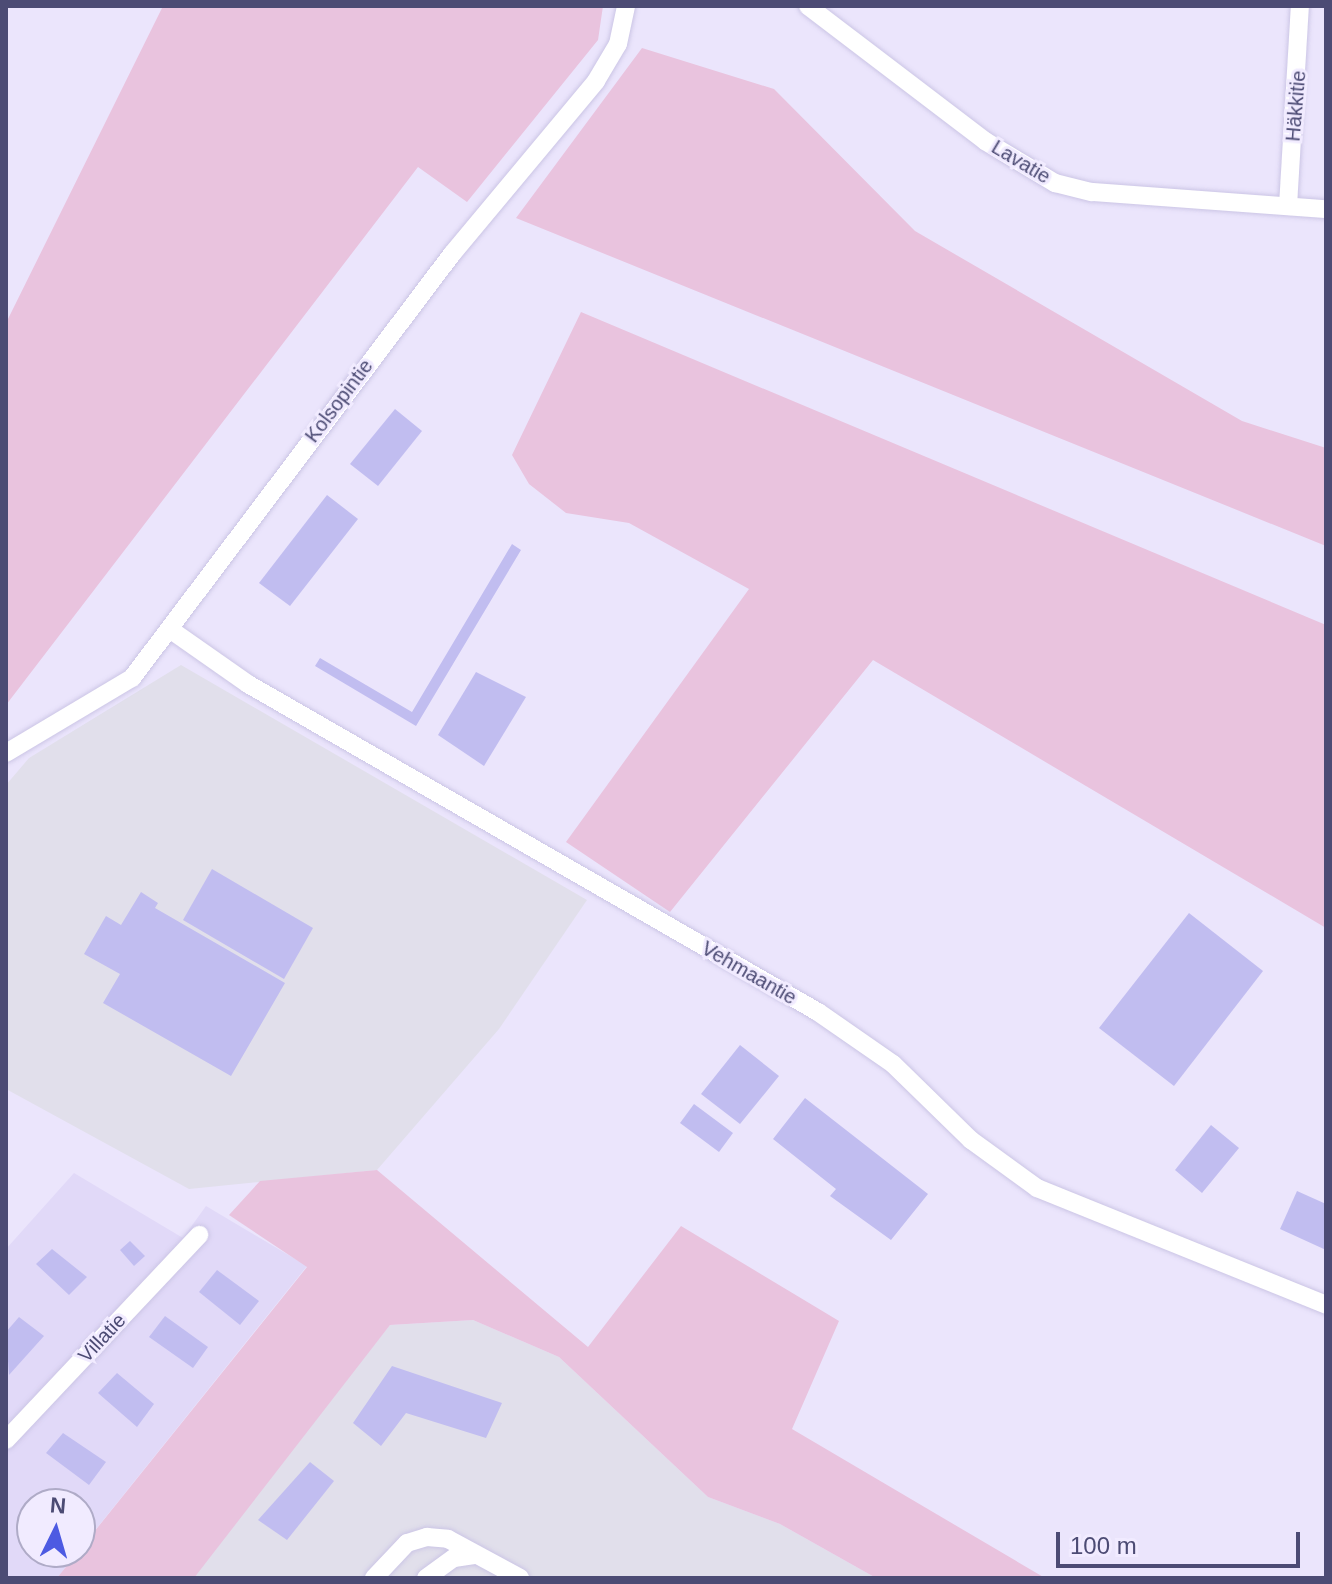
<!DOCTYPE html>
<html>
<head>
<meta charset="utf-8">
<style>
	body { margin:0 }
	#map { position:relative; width:1332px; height:1584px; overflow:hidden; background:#ebe5fc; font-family:Helvetica,sans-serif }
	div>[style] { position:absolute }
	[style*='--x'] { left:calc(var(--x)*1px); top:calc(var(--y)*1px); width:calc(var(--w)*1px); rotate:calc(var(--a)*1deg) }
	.residential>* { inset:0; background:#e1d9f8 }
	.industrial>* { inset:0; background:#e1dfeb }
	.green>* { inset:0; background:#e9c3de }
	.building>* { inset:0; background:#c1bdf0 }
	.roads { filter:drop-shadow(0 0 2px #cbc5e5) drop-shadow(0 0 2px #cbc5e5) }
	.minor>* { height:18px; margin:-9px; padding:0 9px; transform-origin:9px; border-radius:9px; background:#fff }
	span { translate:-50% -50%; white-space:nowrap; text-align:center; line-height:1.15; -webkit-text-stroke:6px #f1ebff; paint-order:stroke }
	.street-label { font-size:20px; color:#4c4b74 }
	.frame { position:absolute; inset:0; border:8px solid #4c4b74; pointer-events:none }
	.north { position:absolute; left:16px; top:1488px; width:80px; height:80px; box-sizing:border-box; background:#f1ebff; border:2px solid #afabc7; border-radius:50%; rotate:5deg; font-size:22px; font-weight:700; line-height:32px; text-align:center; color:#4c4b74 }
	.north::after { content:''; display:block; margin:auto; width:28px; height:36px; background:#4d5ae2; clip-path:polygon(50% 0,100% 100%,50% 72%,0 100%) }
	.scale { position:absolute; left:1056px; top:1532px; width:244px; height:36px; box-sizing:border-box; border:4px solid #4c4b74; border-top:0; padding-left:10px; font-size:24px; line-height:28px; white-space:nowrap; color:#4c4b74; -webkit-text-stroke:6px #f1ebff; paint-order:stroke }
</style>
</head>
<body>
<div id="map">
	<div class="residential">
		<i style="clip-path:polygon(74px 1173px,183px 1238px,206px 1206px,307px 1266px,80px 1549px,80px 1504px,32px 1504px,32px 1552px,78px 1552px,57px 1578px,6px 1578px,6px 1249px)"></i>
	</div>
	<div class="industrial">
		<i style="clip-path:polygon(181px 665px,587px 900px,499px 1029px,377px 1170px,189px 1189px,6px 1089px,6px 785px,29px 758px)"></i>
		<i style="clip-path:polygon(473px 1320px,559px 1357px,708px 1497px,780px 1524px,876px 1578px,186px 1578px,390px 1325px)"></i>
	</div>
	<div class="green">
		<i style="clip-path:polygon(163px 6px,603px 6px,598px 40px,467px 202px,418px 167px,6px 705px,6px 323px)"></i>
		<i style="clip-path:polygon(642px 48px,774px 89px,915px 231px,1242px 421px,1326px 448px,1326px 546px,516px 218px)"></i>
		<i style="clip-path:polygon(581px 312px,1326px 625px,1326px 928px,873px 660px,670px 912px,566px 842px,749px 589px,629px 523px,566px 513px,529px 484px,512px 455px)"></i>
		<i style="clip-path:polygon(377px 1170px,588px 1347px,681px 1226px,839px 1321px,792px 1429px,1045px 1578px,876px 1578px,780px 1524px,708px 1497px,559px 1357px,473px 1320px,390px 1325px,194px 1578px,57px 1578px,307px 1267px,229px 1215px,260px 1181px)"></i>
	</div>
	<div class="building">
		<i style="clip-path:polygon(395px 409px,422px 431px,378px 486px,350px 464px)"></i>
		<i style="clip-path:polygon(327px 495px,358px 519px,290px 606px,259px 583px)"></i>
		<i style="clip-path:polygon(512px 544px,521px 550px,416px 726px,315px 666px,320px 658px,412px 712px)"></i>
		<i style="clip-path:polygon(476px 672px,526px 697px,484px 766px,438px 735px)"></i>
		<i style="clip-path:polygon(212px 869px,313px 928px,284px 979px,183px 920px)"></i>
		<i style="clip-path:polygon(141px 892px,158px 903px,155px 908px,285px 983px,231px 1076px,103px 1003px,120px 974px,84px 954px,106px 916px,121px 925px)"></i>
		<i style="clip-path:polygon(1189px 913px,1263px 971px,1174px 1086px,1099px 1028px)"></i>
		<i style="clip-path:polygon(740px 1045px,779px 1076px,740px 1124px,701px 1094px)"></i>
		<i style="clip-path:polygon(805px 1098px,928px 1194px,891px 1240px,830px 1196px,836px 1189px,773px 1139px)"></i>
		<i style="clip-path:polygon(694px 1104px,733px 1133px,719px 1152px,680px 1123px)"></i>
		<i style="clip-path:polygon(1211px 1125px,1239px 1148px,1202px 1193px,1175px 1170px)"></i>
		<i style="clip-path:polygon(1297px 1191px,1326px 1204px,1326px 1250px,1280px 1229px)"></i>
		<i style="clip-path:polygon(130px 1241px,145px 1256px,134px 1266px,120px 1250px)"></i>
		<i style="clip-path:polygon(52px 1249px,87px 1277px,69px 1295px,36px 1264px)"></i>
		<i style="clip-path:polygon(217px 1270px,259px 1301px,240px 1325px,199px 1292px)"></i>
		<i style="clip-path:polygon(165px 1316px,208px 1347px,193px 1368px,149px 1337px)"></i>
		<i style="clip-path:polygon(19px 1317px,44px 1336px,9px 1375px,6px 1332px)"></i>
		<i style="clip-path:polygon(392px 1366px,502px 1403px,486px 1438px,406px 1413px,381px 1446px,353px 1423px)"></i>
		<i style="clip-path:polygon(117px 1373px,154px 1404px,137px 1427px,98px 1393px)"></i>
		<i style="clip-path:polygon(63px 1433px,106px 1462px,89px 1485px,46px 1453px)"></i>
		<i style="clip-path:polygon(310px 1462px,334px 1481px,287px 1540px,258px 1520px)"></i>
	</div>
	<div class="roads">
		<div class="minor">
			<i style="--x:808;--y:6;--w:223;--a:37.3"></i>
			<i style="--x:985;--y:141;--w:82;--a:31"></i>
			<i style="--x:1055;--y:183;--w:38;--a:14"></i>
			<i style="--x:1092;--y:192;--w:235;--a:4.2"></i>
			<i style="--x:1288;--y:206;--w:200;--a:-86.6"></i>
			<i style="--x:171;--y:630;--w:94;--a:35"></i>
			<i style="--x:248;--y:684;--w:658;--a:29.92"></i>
			<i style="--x:818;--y:1012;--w:91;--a:34.7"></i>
			<i style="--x:893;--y:1064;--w:109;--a:44.3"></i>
			<i style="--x:971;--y:1140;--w:82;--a:36"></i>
			<i style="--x:1037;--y:1188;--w:312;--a:22"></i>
			<i style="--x:6;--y:753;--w:147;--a:-30.8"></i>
			<i style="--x:132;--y:678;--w:531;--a:-52.96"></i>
			<i style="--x:452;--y:254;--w:225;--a:-50.2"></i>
			<i style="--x:596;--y:81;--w:43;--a:-59.3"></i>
			<i style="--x:618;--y:44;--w:39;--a:-78"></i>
			<i style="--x:6;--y:1440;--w:282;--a:-46.7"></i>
			<i style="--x:374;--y:1578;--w:48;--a:-46.7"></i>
			<i style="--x:407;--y:1543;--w:21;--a:-17"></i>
			<i style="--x:427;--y:1537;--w:21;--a:5"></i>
			<i style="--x:448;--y:1539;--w:82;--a:28.4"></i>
			<i style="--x:426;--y:1578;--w:34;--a:-36"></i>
			<i style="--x:454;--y:1558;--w:22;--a:-8"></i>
		</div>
	</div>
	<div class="street-label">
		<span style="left:1296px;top:106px;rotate:-85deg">Häkkitie</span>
		<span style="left:1021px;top:162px;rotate:31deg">Lavatie</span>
		<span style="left:339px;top:401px;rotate:-53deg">Kolsopintie</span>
		<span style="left:749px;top:973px;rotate:30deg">Vehmaantie</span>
		<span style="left:102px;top:1338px;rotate:-47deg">Villatie</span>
	</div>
	<div class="frame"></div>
	<div class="north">N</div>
	<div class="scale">100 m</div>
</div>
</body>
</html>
